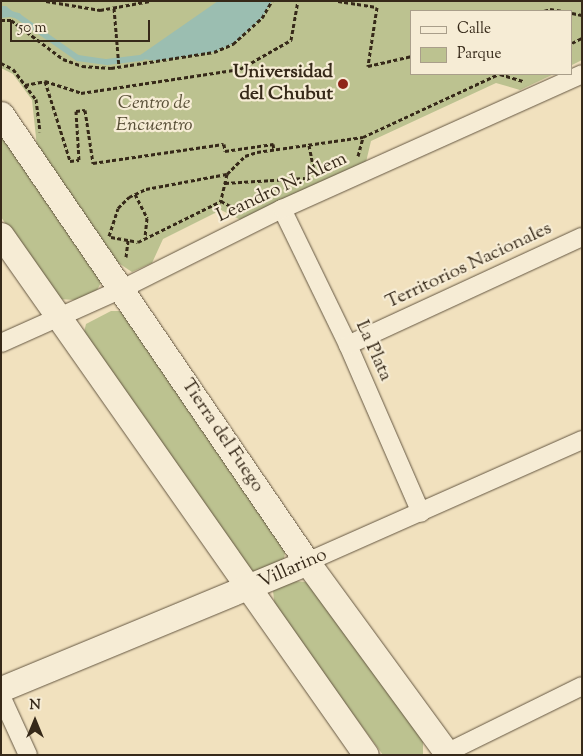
<!DOCTYPE html>
<html>
<head>
<meta charset="utf-8">
<style>
	body { margin:0 }
	#map { position:relative; width:583px; height:756px; overflow:hidden; background:#f1e1be; font-family:"Sorts Mill Goudy",serif }
	div>[style] { position:absolute }
	[style*='--x'] { left:calc(var(--x)*1px); top:calc(var(--y)*1px); width:calc(var(--w)*1px); rotate:calc(var(--a)*1deg) }
	.green>* { inset:0; background:#bcc290 }
	.water>* { inset:0; background:#9bbeb1 }
	.stream>* { height:5.5px; margin:-2.75px; padding:0 2.75px; transform-origin:2.75px; border-radius:2.75px; background:#9bbeb1 }
	.path>* { height:3px; margin-top:-1.5px; transform-origin:0; background:repeating-linear-gradient(90deg,#362919 0 4px,transparent 0 6.5px) }
	.roads { filter:drop-shadow(0 0 1px #655742) drop-shadow(0 0 1px #655742) }
	.street>* { height:18px; margin:-9px; padding:0 9px; transform-origin:9px; border-radius:9px; background:#f6ecd5 }
	.secondary>* { height:25px; margin:-12.5px; padding:0 12.5px; transform-origin:12.5px; border-radius:12.5px; background:#f6ecd5 }
	.dots>* { width:14px; height:14px; translate:-50% -50%; box-sizing:border-box; border:2px solid #f6ecd5; border-radius:50% }
	span { translate:-50% -50%; white-space:nowrap; text-align:center; line-height:1.15; -webkit-text-stroke:4.5px #f6ecd5; paint-order:stroke }
	.poi-label { font-size:19px; color:#362919; font-weight:700 }
	.right { translate:-100% -50%; text-align:right }
	.park-label { font-size:19px; color:#584f37; font-style:italic }
	.street-label { font-size:19px; color:#362919 }
	.frame { position:absolute; inset:0; border:2px solid #362919; pointer-events:none }
	.legend { position:absolute; left:410px; top:10px; width:162px; height:65px; box-sizing:border-box; background:#f6ecd5; border:1px solid #a99e8a; margin:0; padding:6px 9px; list-style:none; font-size:15px; color:#362919 }
	.legend li { display:flex; align-items:center; gap:10px; height:25px }
	.legend b { width:25px; border:1px solid #a99e8a }
	.north { position:absolute; left:10px; top:696px; width:50px; height:50px; -webkit-text-stroke:4px #f6ecd5; paint-order:stroke; rotate:0deg; font-size:14px; font-weight:700; line-height:20px; text-align:center; color:#362919 }
	.north::after { content:''; display:block; margin:auto; width:18px; height:22px; background:#362919; clip-path:polygon(50% 0,100% 100%,50% 72%,0 100%) }
	.scale { position:absolute; left:10px; top:20px; width:140px; height:22px; box-sizing:border-box; border:2px solid #362919; border-top:0; padding-left:6px; font-size:15px; line-height:18px; white-space:nowrap; color:#362919; -webkit-text-stroke:4px #f6ecd5; paint-order:stroke }
</style>
</head>
<body>
<div id="map">
	<div class="green">
		<i style="clip-path:polygon(1px 1px,582px 1px,582px 60px,572px 65px,572px 11px,412px 11px,412px 74px,554px 74px,520px 90px,496px 83px,371px 141px,366px 162px,241px 220px,221px 210px,163px 239px,152px 263px,132px 272px,114px 260px,37px 147px,32px 100px,13px 74px,1px 68px)"></i>
		<i style="clip-path:polygon(1px 129px,102px 281px,97px 290px,77px 300px,57px 299px,1px 217px)"></i>
		<i style="clip-path:polygon(111px 311px,120px 311px,130px 317px,286px 546px,284px 559px,256px 577px,84px 332px,86px 324px)"></i>
		<i style="clip-path:polygon(293px 581px,306px 582px,315px 587px,423px 738px,423px 754px,383px 755px,275px 608px,273px 591px)"></i>
	</div>
	<div class="water">
		<i style="clip-path:polygon(218px 1px,272px 1px,262px 18px,233px 44px,214px 52px,157px 61px,136px 58px)"></i>
		<i style="clip-path:polygon(1px 6px,6px 6px,18px 16px,1px 18px)"></i>
	</div>
	<div class="stream">
		<i style="--x:1;--y:11;--w:18;--a:16"></i>
		<i style="--x:18;--y:16;--w:73;--a:35"></i>
		<i style="--x:78;--y:58;--w:29;--a:8"></i>
		<i style="--x:107;--y:62;--w:35;--a:-7"></i>
	</div>
	<div class="path">
		<i style="--x:46;--y:1;--w:55;--a:9.5"></i>
		<i style="--x:100;--y:10;--w:51;--a:-10.2"></i>
		<i style="--x:338;--y:1;--w:39;--a:9"></i>
		<i style="--x:377;--y:7;--w:60;--a:98.7"></i>
		<i style="--x:368;--y:66;--w:45;--a:-12.8"></i>
		<i style="--x:114;--y:8;--w:59;--a:85.2"></i>
		<i style="--x:544;--y:11;--w:6;--a:-18"></i>
		<i style="--x:550;--y:9;--w:13;--a:9"></i>
		<i style="--x:572;--y:13;--w:10;--a:11"></i>
		<i style="--x:1;--y:20;--w:10;--a:0"></i>
		<i style="--x:11;--y:20;--w:65;--a:36.9"></i>
		<i style="--x:63;--y:59;--w:20;--a:20"></i>
		<i style="--x:82;--y:66;--w:29;--a:4"></i>
		<i style="--x:111;--y:68;--w:104;--a:-8.8"></i>
		<i style="--x:214;--y:52;--w:21;--a:-23"></i>
		<i style="--x:233;--y:44;--w:39;--a:-42"></i>
		<i style="--x:262;--y:18;--w:20;--a:-60"></i>
		<i style="--x:572;--y:43;--w:11;--a:-27"></i>
		<i style="--x:1;--y:63;--w:13;--a:27"></i>
		<i style="--x:13;--y:69;--w:38;--a:53"></i>
		<i style="--x:36;--y:99;--w:33;--a:83"></i>
		<i style="--x:500;--y:74;--w:24;--a:17"></i>
		<i style="--x:45;--y:81;--w:84;--a:72.6"></i>
		<i style="--x:70;--y:161;--w:9;--a:-6"></i>
		<i style="--x:79;--y:160;--w:49;--a:-93.5"></i>
		<i style="--x:76;--y:111;--w:9;--a:-6"></i>
		<i style="--x:85;--y:110;--w:54;--a:81.4"></i>
		<i style="--x:93;--y:163;--w:132;--a:-8.3"></i>
		<i style="--x:224;--y:144;--w:7;--a:82"></i>
		<i style="--x:225;--y:151;--w:49;--a:-8.3"></i>
		<i style="--x:273;--y:144;--w:6;--a:81"></i>
		<i style="--x:25;--y:85;--w:20;--a:-11"></i>
		<i style="--x:45;--y:81;--w:38;--a:18"></i>
		<i style="--x:81;--y:93;--w:161;--a:-8.6"></i>
		<i style="--x:240;--y:69;--w:59;--a:-29.6"></i>
		<i style="--x:291;--y:40;--w:40;--a:-80"></i>
		<i style="--x:309;--y:145;--w:32;--a:79"></i>
		<i style="--x:358;--y:156;--w:20;--a:-75"></i>
		<i style="--x:363;--y:137;--w:150;--a:-24.9"></i>
		<i style="--x:227;--y:174;--w:25;--a:-45"></i>
		<i style="--x:245;--y:156;--w:13;--a:-18"></i>
		<i style="--x:257;--y:152;--w:107;--a:-8.1"></i>
		<i style="--x:225;--y:183;--w:80;--a:-3.6"></i>
		<i style="--x:135;--y:194;--w:27;--a:63"></i>
		<i style="--x:147;--y:218;--w:20;--a:96"></i>
		<i style="--x:109;--y:236;--w:29;--a:-72"></i>
		<i style="--x:118;--y:208;--w:16;--a:-45"></i>
		<i style="--x:129;--y:197;--w:19;--a:-25"></i>
		<i style="--x:146;--y:189;--w:82;--a:-10.5"></i>
		<i style="--x:227;--y:174;--w:28;--a:103"></i>
		<i style="--x:111;--y:237;--w:27;--a:10"></i>
		<i style="--x:138;--y:242;--w:93;--a:-26.3"></i>
		<i style="--x:221;--y:201;--w:21;--a:28"></i>
		<i style="--x:126;--y:257;--w:17;--a:-83"></i>
	</div>
	<div class="roads">
		<div class="street">
			<i style="--x:282;--y:209;--w:151;--a:64.1"></i>
			<i style="--x:348;--y:345;--w:183;--a:66.5"></i>
			<i style="--x:1;--y:343;--w:133;--a:-24.1"></i>
			<i style="--x:122;--y:289;--w:179;--a:-26.6"></i>
			<i style="--x:282;--y:209;--w:329;--a:-24.2"></i>
			<i style="--x:348;--y:345;--w:258;--a:-24.8"></i>
			<i style="--x:307;--y:562;--w:301;--a:-23.9"></i>
			<i style="--x:1;--y:696;--w:65;--a:65.4"></i>
			<i style="--x:442;--y:755;--w:156;--a:-26.2"></i>
		</div>
		<div class="secondary">
			<i style="--x:1;--y:114;--w:543;--a:55.67"></i>
			<i style="--x:307;--y:562;--w:239;--a:53.8"></i>
			<i style="--x:1;--y:235;--w:635;--a:54.93"></i>
			<i style="--x:1;--y:689;--w:331;--a:-22.5"></i>
		</div>
	</div>
	<div class="dots">
		<i style="left:343px;top:84px;background:#8f2418"></i>
	</div>
	<div class="poi-label">
		<span class="right" style="left:333px;top:84px">Universidad<br>del Chubut</span>
	</div>
	<div class="park-label">
		<span style="left:154px;top:115px">Centro de<br>Encuentro</span>
	</div>
	<div class="street-label">
		<span style="left:282px;top:188px;rotate:-25deg">Leandro N. Alem</span>
		<span style="left:469px;top:266px;rotate:-25deg">Territorios Nacionales</span>
		<span style="left:373px;top:351px;rotate:66deg">La Plata</span>
		<span style="left:222px;top:436px;rotate:56deg">Tierra del Fuego</span>
		<span style="left:293px;top:569px;rotate:-24deg">Villarino</span>
	</div>
	<div class="frame"></div>
	<ul class="legend">
	<li><b style="height:6px;background:#f6ecd5"></b>Calle</li>
	<li><b style="height:14px;background:#bcc290"></b>Parque</li>
	</ul>
	<div class="north">N</div>
	<div class="scale">50 m</div>
</div>
</body>
</html>
